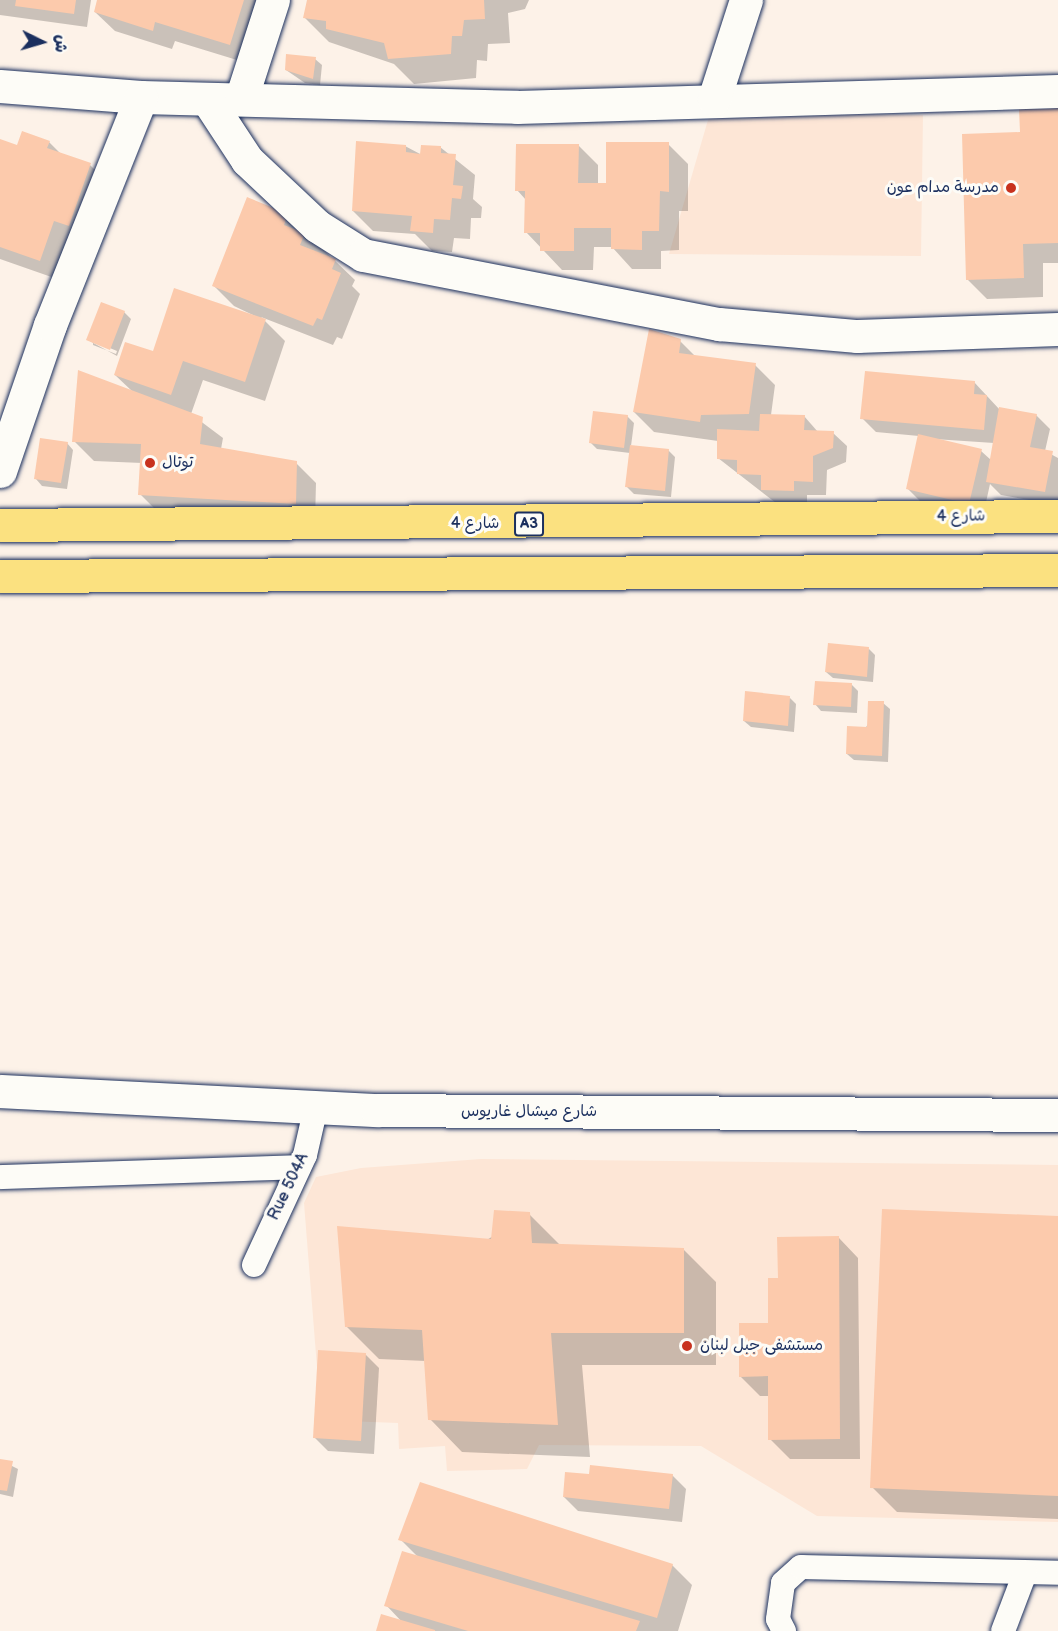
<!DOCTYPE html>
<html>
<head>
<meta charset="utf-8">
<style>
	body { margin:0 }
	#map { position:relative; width:1058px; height:1631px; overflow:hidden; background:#fdf2e8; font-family:"Balsamiq Sans","Playpen Sans Arabic",sans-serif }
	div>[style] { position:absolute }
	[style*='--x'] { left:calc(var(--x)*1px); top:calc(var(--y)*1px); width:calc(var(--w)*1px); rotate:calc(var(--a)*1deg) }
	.built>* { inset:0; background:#fde6d6 }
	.shadow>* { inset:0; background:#0003 }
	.building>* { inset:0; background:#fccaac }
	.roads { filter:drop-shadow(0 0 2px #1b2f5e) drop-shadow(0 0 2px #1b2f5e) }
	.lane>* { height:24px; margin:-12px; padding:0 12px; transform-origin:12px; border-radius:12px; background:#fdfcf7 }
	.street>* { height:33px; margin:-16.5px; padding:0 16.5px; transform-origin:16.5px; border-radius:16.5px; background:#fdfcf7 }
	.highway>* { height:33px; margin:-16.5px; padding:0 16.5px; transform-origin:16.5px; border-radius:16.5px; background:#fbe180 }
	.dots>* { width:16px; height:16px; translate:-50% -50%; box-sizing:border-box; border:3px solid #fdfcf7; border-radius:50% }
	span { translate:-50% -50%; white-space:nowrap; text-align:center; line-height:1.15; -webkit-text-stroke:6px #fdfcf7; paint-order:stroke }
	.shield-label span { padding:2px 4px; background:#fdfcf7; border:2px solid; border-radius:4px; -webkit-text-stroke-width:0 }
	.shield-label { font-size:15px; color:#1b2f5e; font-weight:700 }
	.poi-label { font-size:16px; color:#1b2f5e }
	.right { translate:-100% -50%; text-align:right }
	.left { translate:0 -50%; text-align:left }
	.street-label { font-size:16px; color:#1b2f5e }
	.north { position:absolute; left:12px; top:12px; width:60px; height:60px; -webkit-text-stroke:4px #fdfcf7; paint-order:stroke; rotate:95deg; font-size:16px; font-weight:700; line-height:24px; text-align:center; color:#1b2f5e }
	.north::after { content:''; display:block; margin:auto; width:21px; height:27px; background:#1b2f5e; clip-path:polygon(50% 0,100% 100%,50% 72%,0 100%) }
</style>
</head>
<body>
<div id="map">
	<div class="built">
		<i style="clip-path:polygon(710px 113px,923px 115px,921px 256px,669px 254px)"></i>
		<i style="clip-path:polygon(481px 1159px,1058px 1165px,1058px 1522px,817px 1516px,701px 1446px,539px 1445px,527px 1469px,447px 1471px,445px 1446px,399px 1449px,398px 1423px,346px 1421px,318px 1380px,304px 1203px,316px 1177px,361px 1168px)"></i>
	</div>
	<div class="shadow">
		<i style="clip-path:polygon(0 0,91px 0,87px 27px,0 15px)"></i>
		<i style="clip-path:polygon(99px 0,270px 0,250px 64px,175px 41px,172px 49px,115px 31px,95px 12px)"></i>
		<i style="clip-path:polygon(308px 0,529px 0,525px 9px,508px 13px,510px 43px,488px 44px,487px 61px,477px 60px,476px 78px,414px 84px,394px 64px,329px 42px,304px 17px)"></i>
		<i style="clip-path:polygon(315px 59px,322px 65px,320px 85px,305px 83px,286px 70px)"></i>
		<i style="clip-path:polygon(1058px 109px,1058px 263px,1043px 263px,1043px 297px,987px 299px,967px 279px,1021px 134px)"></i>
		<i style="clip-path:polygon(0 140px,18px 147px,49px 142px,61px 154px,90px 165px,110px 185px,60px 280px,0 259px)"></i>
		<i style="clip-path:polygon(668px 144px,688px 164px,688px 211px,679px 211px,679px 250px,661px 251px,661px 269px,632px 269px,612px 247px,594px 247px,593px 270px,562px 270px,526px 232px,526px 200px,517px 190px,578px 145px,598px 165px,598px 185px,607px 185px)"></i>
		<i style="clip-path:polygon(405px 146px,422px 155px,440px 147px,475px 175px,473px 199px,482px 207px,481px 218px,471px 218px,470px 239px,454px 238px,452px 252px,432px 251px,415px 234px,373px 231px,353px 211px)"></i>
		<i style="clip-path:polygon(287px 215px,355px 280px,352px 286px,360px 294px,342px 339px,337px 337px,333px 345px,261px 317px,285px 341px,265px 401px,203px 380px,191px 414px,223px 438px,221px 449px,296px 463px,316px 483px,315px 523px,160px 514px,140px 494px,142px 463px,94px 461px,74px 441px,133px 392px,115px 375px,154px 353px,259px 318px,234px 306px,214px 286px)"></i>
		<i style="clip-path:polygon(evenodd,124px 312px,131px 319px,117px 356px,88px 340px,124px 312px,93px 341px,117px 351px,116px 354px,93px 345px,93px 341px)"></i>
		<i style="clip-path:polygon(680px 341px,696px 357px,755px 365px,775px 385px,771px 415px,804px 416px,818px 432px,833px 433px,847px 446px,846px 462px,827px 470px,826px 495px,807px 495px,807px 504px,776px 503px,718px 458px,718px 441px,654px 432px,634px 412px)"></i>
		<i style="clip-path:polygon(evenodd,974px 382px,1000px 410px,1036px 415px,1050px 429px,1045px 451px,1058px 458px,1058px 505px,1001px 495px,990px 484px,983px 516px,921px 502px,908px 489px,919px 436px,876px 432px,862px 418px,974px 382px,934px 439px,994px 443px,991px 460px,981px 451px,934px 439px)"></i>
		<i style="clip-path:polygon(627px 416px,634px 423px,631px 446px,668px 450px,675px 457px,671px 497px,634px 494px,627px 487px,630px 453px,597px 449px,591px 443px)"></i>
		<i style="clip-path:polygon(67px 443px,73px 450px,67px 489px,42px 486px,36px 479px)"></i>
		<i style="clip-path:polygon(869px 649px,875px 655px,873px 682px,833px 678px,826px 672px)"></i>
		<i style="clip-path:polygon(851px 684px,858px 691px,857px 713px,821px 711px,815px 704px)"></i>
		<i style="clip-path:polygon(790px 698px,796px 704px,794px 732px,751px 727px,744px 721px)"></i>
		<i style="clip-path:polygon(883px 703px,890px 709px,888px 762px,854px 760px,847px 754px)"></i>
		<i style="clip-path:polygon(529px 1214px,561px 1246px,683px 1249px,716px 1282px,716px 1365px,582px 1365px,590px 1457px,462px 1452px,430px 1419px,426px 1361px,379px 1359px,346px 1326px)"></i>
		<i style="clip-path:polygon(1058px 1218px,1058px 1519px,897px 1512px,872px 1487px)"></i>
		<i style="clip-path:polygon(839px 1238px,858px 1258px,860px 1459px,790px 1459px,770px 1439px,770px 1396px,760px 1396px,740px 1376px,770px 1325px,779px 1279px)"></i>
		<i style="clip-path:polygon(365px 1354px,379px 1368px,374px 1454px,328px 1451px,314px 1437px)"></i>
		<i style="clip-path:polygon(0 1460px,18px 1469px,13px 1497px,0 1494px)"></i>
		<i style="clip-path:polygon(672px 1475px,686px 1489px,682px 1522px,578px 1511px,564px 1497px,590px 1476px)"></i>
		<i style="clip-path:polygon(400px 1539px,672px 1565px,692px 1585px,678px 1631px,377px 1631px,403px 1623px,386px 1605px,417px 1556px)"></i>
	</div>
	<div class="building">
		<i style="clip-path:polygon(16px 0,76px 0,74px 14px,15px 6px)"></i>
		<i style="clip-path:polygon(97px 0,244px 0,230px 45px,155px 22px,153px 31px,94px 12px)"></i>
		<i style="clip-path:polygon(307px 0,484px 0,485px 19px,464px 20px,462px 36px,452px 36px,451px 54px,388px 59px,384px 43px,326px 29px,326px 21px,303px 18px)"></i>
		<i style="clip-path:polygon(286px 54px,316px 57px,313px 79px,285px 70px)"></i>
		<i style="clip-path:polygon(1058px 108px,1058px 243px,1023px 244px,1024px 278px,966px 280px,962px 134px,1020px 132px,1019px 109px)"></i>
		<i style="clip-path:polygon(22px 131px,50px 141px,47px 148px,91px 163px,69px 226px,54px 221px,40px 261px,0 247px,0 139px,17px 145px)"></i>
		<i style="clip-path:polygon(356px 141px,406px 145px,406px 152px,420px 154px,421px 145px,441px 146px,441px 153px,456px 154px,453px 185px,463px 186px,461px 199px,452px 198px,450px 220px,434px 219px,433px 233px,410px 231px,412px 216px,352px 211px)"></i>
		<i style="clip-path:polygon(606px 142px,669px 142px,669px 192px,660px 191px,659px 231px,642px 231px,642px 250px,611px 249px,611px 228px,574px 228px,574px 251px,540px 251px,540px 233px,524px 233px,525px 191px,515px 191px,516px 144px,579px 144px,578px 183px,606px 183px)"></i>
		<i style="clip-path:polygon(247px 197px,288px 214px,284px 225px,305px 233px,300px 245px,336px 259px,332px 269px,341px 273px,322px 320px,317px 318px,313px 326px,212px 286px)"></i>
		<i style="clip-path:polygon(174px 288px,266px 319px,245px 382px,183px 361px,171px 395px,114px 375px,125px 342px,153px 351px)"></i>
		<i style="clip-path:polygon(101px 302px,125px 311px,110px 350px,86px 340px)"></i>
		<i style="clip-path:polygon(649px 329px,681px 339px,679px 353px,756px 363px,749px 414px,701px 415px,700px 422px,633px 412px)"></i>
		<i style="clip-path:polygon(78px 370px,203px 417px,200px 444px,297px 461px,296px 504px,138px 495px,141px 444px,72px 442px)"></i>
		<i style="clip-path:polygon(865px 371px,975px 381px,974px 394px,987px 395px,984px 430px,860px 419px)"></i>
		<i style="clip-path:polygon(999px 407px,1037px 414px,1030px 447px,1053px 451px,1045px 492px,986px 482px)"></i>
		<i style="clip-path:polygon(593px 411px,628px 415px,624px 448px,589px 443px)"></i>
		<i style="clip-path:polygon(760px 414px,805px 415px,804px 430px,834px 431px,833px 448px,813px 456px,813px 482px,794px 481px,794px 491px,761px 490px,761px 475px,737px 474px,737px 460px,717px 459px,717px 429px,759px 431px)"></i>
		<i style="clip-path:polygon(918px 434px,982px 449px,969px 504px,906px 489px)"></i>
		<i style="clip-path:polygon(40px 438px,68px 442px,61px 483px,34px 479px)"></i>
		<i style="clip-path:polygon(630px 445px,669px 449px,665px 491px,625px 487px)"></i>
		<i style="clip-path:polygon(828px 643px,869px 647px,867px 677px,825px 672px)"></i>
		<i style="clip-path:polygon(815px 681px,852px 683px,851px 707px,813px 705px)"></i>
		<i style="clip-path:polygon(745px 691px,790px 696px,788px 726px,743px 721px)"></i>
		<i style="clip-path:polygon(868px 701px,884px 701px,882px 756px,846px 754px,847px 726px,867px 727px)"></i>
		<i style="clip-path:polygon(882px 1209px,1058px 1216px,1058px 1496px,870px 1488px)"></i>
		<i style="clip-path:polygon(494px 1210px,530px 1212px,532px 1243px,684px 1248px,684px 1333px,551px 1333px,558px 1425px,428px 1420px,422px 1330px,345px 1327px,337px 1226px,491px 1239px)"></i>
		<i style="clip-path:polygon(839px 1236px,840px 1439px,768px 1440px,768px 1376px,739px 1377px,739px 1323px,768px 1323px,768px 1278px,778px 1278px,777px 1237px)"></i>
		<i style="clip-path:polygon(318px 1350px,366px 1353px,361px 1441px,313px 1438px)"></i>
		<i style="clip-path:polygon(0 1459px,13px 1461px,7px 1491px,0 1490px)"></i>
		<i style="clip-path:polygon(590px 1465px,673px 1474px,669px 1509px,563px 1497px,565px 1472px,589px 1474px)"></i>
		<i style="clip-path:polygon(420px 1482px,673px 1564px,657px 1618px,398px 1540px)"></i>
		<i style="clip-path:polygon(402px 1551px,640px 1621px,636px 1631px,468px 1631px,384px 1606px)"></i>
		<i style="clip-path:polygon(381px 1614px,435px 1630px,435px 1631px,376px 1631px)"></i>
	</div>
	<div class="roads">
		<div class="lane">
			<i style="--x:0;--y:1177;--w:299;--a:-1.9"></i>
			<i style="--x:254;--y:1265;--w:121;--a:-65.1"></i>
			<i style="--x:305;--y:1155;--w:49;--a:-77.1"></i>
			<i style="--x:784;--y:1631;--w:13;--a:-117"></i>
			<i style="--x:778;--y:1619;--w:36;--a:-82"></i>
			<i style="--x:783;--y:1583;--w:24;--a:-42"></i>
			<i style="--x:801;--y:1567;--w:257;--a:1.3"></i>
			<i style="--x:1003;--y:1631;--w:62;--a:-69.2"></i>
		</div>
		<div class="street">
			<i style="--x:0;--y:86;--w:141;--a:4.5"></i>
			<i style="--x:141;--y:97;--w:376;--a:1.5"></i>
			<i style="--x:517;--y:107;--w:541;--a:-1.69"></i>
			<i style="--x:207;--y:99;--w:73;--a:56.7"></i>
			<i style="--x:247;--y:160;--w:96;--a:43.3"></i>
			<i style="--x:317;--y:226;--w:54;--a:32.2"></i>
			<i style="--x:363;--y:255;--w:363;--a:11"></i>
			<i style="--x:719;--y:324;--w:139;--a:5"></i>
			<i style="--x:857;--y:336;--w:201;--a:-2"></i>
			<i style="--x:241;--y:99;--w:104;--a:-72.1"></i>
			<i style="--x:714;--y:99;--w:104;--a:-72.1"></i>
			<i style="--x:0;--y:471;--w:154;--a:-71.1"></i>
			<i style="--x:50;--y:325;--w:245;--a:-68.2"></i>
			<i style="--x:0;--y:1091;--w:377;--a:2.9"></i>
			<i style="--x:377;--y:1110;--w:681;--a:0.42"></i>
		</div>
		<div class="highway">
			<i style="--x:0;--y:525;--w:1058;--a:-0.49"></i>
			<i style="--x:0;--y:576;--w:1058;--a:-0.32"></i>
		</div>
	</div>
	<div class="dots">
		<i style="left:1011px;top:188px;background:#c8321e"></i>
		<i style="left:150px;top:463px;background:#c8321e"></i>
		<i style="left:687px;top:1346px;background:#c8321e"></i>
	</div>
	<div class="shield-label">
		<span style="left:529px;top:524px">A3</span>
	</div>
	<div class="poi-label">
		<span class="right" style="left:999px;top:188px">مدرسة مدام عون</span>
		<span class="left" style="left:162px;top:463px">توتال</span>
		<span class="left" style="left:700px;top:1346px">مستشفى جبل لبنان</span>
	</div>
	<div class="street-label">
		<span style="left:961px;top:517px;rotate:-1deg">شارع 4</span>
		<span style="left:475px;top:524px">شارع 4</span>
		<span style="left:529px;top:1112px">شارع ميشال غاريوس</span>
		<span style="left:289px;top:1187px;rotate:-64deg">Rue 504A</span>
	</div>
	<div class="north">ش</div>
</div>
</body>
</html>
